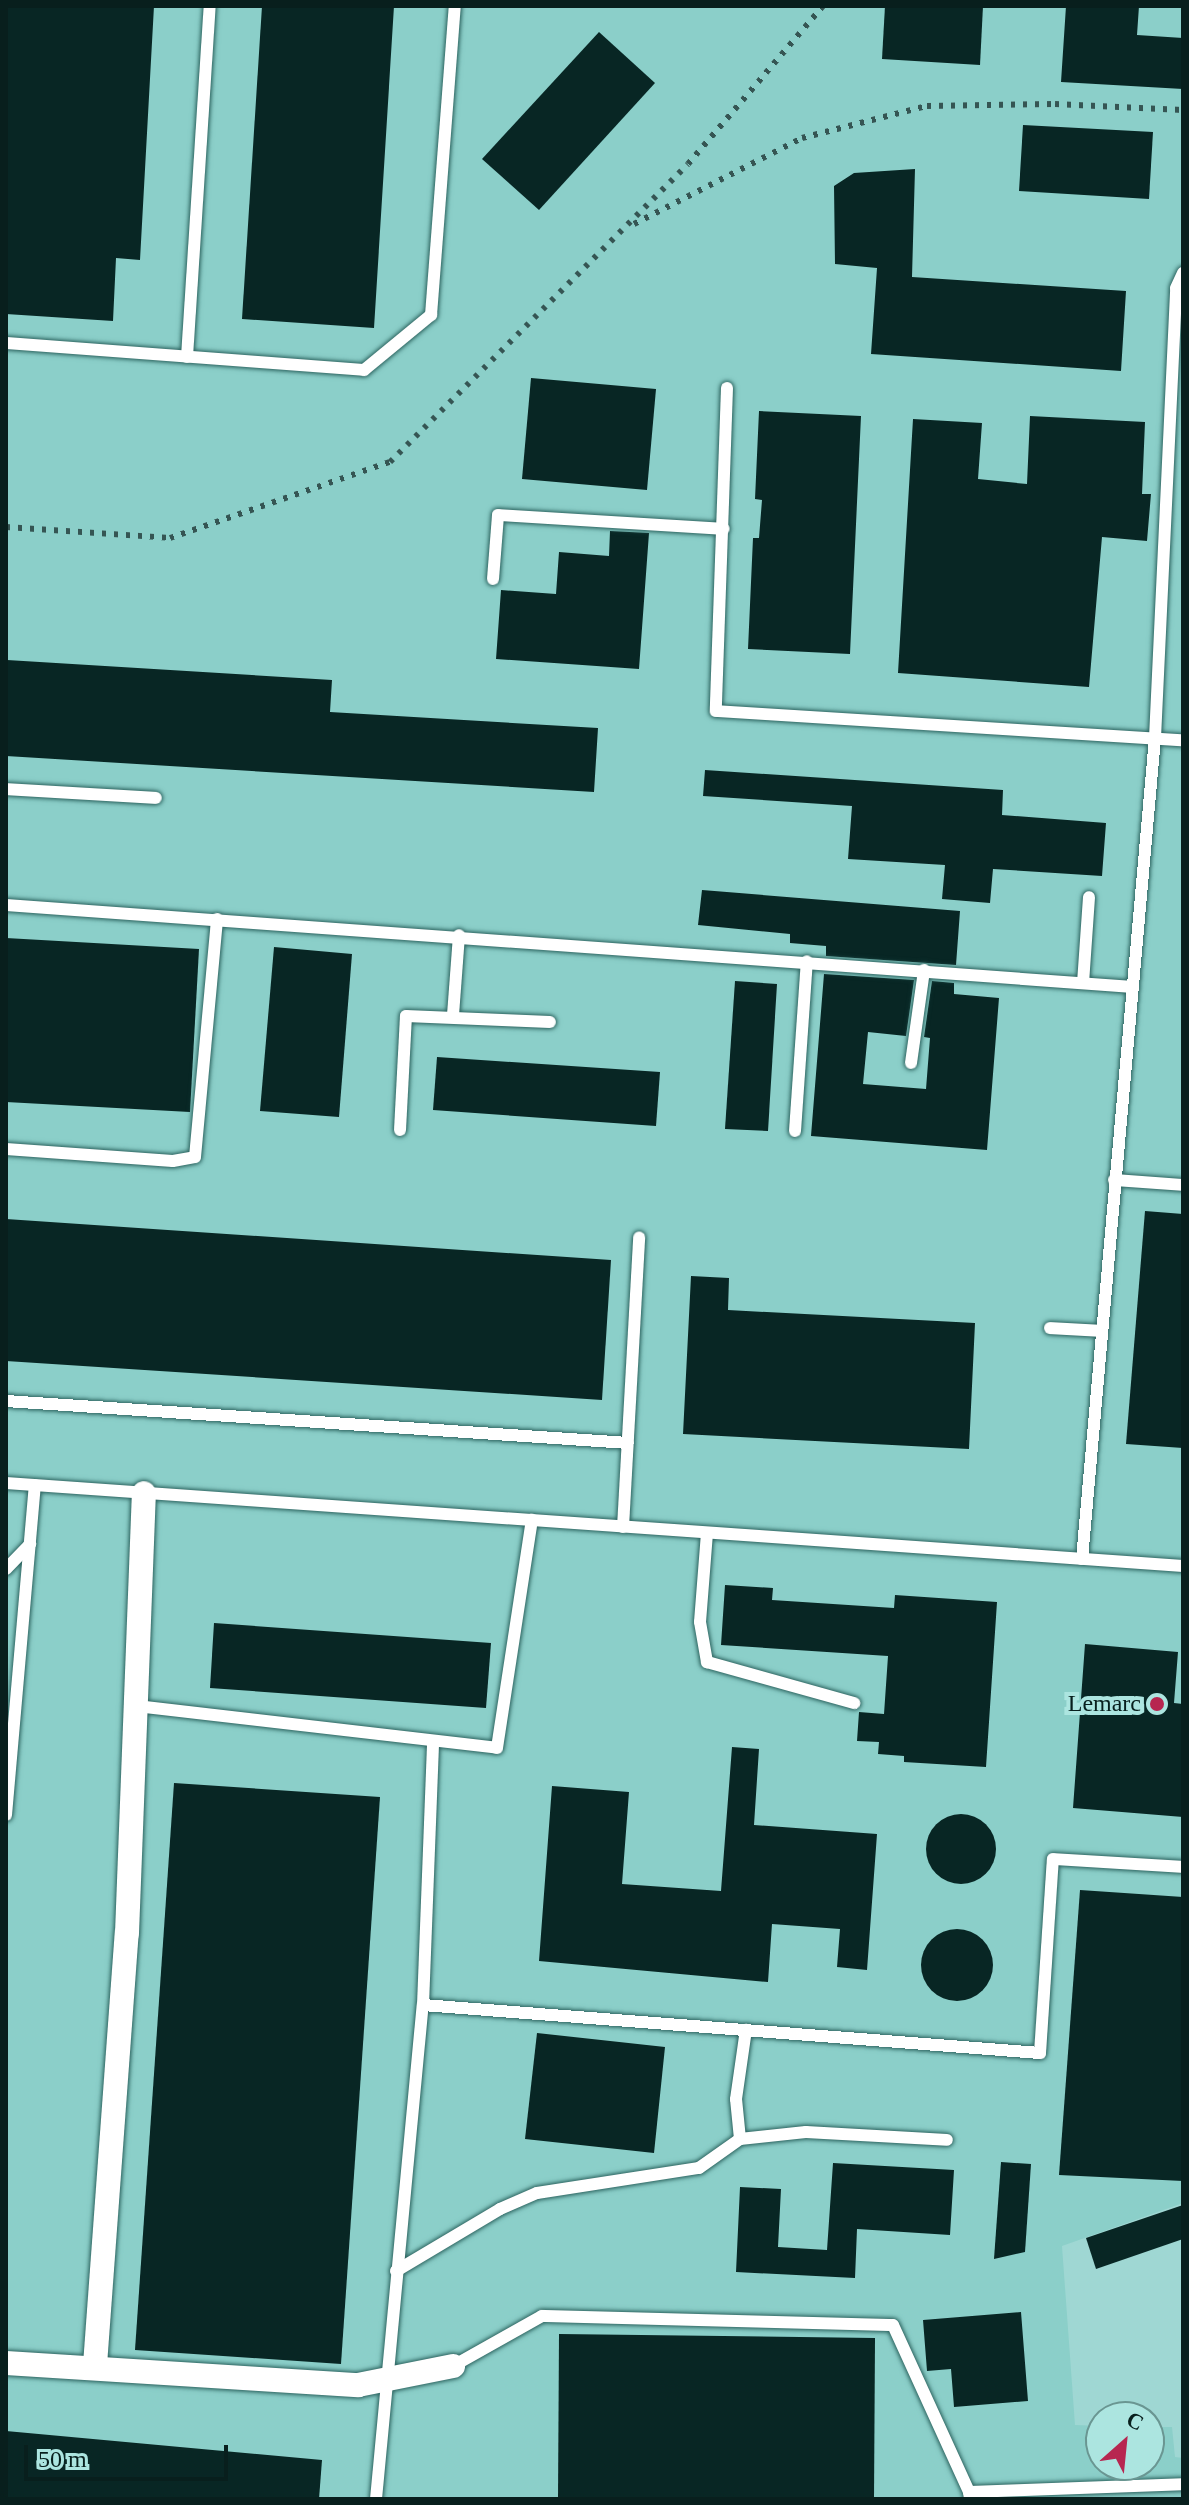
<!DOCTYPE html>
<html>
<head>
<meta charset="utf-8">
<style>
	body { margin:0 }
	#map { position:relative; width:1189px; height:2505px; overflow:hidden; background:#9fd7d3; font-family:Georgia,serif }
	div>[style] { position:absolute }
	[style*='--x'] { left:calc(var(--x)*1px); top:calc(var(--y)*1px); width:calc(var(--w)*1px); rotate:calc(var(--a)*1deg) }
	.built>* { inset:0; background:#8bcfc9 }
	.building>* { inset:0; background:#082624 }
	.round { border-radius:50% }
	.roads { filter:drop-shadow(0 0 2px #2d6460) drop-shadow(0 0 2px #2d6460) }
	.service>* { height:12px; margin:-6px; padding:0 6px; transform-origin:6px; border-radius:6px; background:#fff }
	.minor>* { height:24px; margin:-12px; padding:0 12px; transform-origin:12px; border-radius:12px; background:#fff }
	.rail>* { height:6px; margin-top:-3px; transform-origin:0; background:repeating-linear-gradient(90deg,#355553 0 4px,transparent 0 12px) }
	.dots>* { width:22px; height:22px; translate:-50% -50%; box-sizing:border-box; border:4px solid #ace5e0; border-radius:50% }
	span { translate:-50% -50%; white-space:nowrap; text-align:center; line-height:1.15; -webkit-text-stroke:8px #ace5e0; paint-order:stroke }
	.poi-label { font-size:24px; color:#081f1d }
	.right { translate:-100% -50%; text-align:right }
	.frame { position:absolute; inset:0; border:8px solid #081f1d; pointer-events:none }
	.north { position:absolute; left:1085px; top:2401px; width:80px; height:80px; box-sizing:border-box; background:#ace5e0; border:2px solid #6a9692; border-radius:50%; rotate:27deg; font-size:22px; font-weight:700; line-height:32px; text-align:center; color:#081f1d }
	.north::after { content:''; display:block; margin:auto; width:28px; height:36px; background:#b72650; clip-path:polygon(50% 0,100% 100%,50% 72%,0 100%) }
	.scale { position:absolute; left:24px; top:2445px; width:204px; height:36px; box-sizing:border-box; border:4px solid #081f1d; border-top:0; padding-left:10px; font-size:24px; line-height:28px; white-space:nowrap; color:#081f1d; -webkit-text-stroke:6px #ace5e0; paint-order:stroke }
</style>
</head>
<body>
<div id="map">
	<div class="built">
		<i style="clip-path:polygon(6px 6px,1183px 6px,1183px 2203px,1062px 2246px,1075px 2425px,1101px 2426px,1101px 2465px,1149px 2465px,1149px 2427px,1172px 2427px,1175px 2457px,1183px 2458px,1183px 2499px,6px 2499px)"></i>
	</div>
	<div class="building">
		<i style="clip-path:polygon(6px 6px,154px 6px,140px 260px,116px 258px,113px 321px,6px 314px)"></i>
		<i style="clip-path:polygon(262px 6px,394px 6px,374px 328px,242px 319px)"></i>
		<i style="clip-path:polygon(885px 6px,983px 6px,980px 65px,882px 59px)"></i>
		<i style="clip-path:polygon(1066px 6px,1139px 6px,1137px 35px,1183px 38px,1183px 89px,1061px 82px)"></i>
		<i style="clip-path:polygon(599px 32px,655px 83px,539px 210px,482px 159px)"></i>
		<i style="clip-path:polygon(1023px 125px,1153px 132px,1149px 199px,1019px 191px)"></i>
		<i style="clip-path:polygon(915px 169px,912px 277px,1126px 291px,1121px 371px,871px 354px,877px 268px,835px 264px,834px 186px,854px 173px)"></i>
		<i style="clip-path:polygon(531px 378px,656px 389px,647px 490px,522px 479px)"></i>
		<i style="clip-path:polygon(759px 411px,861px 416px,850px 654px,748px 649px,753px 538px,759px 538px,762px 500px,755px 499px)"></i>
		<i style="clip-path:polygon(1030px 416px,1145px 422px,1142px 494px,1151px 494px,1147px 541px,1102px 537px,1089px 687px,898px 673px,913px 419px,982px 423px,978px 479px,1027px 484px)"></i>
		<i style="clip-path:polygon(610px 531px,649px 533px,639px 669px,496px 659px,501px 590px,556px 594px,559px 552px,609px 556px)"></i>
		<i style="clip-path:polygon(7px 660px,332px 680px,330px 712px,598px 728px,594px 792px,6px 756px)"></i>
		<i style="clip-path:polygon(705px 770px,1003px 790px,1002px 815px,1106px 823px,1102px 876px,993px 869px,990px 903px,942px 899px,945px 865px,848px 859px,852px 806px,703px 796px)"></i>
		<i style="clip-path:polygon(702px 890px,960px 911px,956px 965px,826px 956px,826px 946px,790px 943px,790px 934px,698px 925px)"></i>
		<i style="clip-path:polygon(6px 938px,199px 949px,190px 1112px,6px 1102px)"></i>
		<i style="clip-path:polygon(274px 947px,352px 954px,339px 1117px,260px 1111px)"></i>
		<i style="clip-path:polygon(824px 974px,914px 980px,906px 1036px,868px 1032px,863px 1084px,926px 1089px,930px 1038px,924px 1037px,932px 981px,954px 983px,954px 994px,999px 998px,987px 1150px,811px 1136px)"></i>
		<i style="clip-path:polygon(735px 981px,777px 984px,768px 1131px,725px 1129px)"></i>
		<i style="clip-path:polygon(437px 1057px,660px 1072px,656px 1126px,433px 1110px)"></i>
		<i style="clip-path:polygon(1145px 1211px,1183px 1214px,1183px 1448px,1126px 1444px)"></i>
		<i style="clip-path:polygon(6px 1219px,611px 1260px,602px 1400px,6px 1361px)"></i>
		<i style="clip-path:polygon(691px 1276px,729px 1278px,728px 1310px,975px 1323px,969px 1449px,683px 1434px)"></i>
		<i style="clip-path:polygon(725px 1585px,773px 1588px,772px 1600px,894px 1608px,895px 1595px,997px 1602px,986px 1767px,904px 1762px,904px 1756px,878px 1754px,879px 1742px,857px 1741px,859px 1712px,884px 1714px,888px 1656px,721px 1645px)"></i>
		<i style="clip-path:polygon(214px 1623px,491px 1643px,486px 1708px,210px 1688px)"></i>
		<i style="clip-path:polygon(1085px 1644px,1178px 1652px,1174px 1703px,1183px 1704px,1183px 1817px,1073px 1808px)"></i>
		<i style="clip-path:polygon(732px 1747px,759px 1749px,754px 1825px,877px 1834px,867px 1970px,837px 1967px,840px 1929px,772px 1924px,768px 1982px,539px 1961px,552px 1786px,629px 1792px,622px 1884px,721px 1891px)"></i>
		<i style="clip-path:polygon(174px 1783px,380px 1797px,341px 2364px,135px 2350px)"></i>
		<i class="round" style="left:926px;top:1814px;width:70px;height:70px"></i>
		<i style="clip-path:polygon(1080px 1890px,1183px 1897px,1183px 2181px,1059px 2175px)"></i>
		<i class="round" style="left:921px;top:1929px;width:72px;height:72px"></i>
		<i style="clip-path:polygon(537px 2033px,665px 2047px,654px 2153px,525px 2139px)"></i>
		<i style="clip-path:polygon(1001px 2162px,1031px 2164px,1025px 2252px,994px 2259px)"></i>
		<i style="clip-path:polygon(833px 2163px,954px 2170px,950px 2235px,857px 2229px,855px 2278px,736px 2272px,740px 2187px,781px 2189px,778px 2247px,827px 2250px)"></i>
		<i style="clip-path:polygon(1183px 2205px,1183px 2239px,1096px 2269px,1086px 2238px)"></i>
		<i style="clip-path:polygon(1021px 2312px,1028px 2401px,954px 2407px,951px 2369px,927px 2371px,923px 2320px)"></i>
		<i style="clip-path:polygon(559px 2334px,875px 2338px,874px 2499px,558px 2499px)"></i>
		<i style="clip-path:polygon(6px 2431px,322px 2460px,319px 2499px,6px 2499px)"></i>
	</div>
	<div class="roads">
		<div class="service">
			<i style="--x:6;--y:343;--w:359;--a:4.3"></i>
			<i style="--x:364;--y:370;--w:87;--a:-39.4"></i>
			<i style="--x:431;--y:315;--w:310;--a:-85.6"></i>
			<i style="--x:187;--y:357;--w:352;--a:-86.3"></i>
			<i style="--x:727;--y:388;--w:323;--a:92"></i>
			<i style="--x:716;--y:711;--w:468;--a:3.6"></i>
			<i style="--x:493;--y:579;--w:64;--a:-85.5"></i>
			<i style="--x:498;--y:515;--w:226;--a:3.5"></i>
			<i style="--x:6;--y:789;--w:150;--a:3.4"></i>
			<i style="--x:6;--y:905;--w:1130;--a:4.16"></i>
			<i style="--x:1083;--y:983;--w:86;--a:-86"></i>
			<i style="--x:453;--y:1015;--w:80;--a:-85.7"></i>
			<i style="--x:911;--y:1063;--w:94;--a:-82"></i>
			<i style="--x:400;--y:1130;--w:114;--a:-87"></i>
			<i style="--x:406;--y:1016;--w:144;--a:2.4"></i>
			<i style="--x:795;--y:1131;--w:170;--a:-86"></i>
			<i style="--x:6;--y:1149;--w:167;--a:4.1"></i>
			<i style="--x:173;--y:1161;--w:22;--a:-10"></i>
			<i style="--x:195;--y:1157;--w:239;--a:-84.7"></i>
			<i style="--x:1114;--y:1180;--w:69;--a:4.1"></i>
			<i style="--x:1050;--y:1328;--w:52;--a:3.3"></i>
			<i style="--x:6;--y:1401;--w:623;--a:3.86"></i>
			<i style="--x:6;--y:1483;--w:1180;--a:4.03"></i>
			<i style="--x:623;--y:1527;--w:290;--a:-86.8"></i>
			<i style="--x:707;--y:1533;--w:89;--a:94.5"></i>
			<i style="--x:700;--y:1622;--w:41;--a:80.1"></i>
			<i style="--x:707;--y:1662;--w:153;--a:15.6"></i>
			<i style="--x:1082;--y:1559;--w:824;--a:-84.92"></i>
			<i style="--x:1155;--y:738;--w:450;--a:-87.3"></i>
			<i style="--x:1176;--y:288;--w:17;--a:-65"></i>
			<i style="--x:6;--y:1569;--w:35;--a:-46"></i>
			<i style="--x:136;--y:1706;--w:363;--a:6.6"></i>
			<i style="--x:497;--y:1748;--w:231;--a:-81.3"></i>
			<i style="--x:6;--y:1815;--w:331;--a:-85"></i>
			<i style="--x:423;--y:2005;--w:619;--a:4.45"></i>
			<i style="--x:1040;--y:2053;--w:194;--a:-86.2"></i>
			<i style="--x:1053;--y:1859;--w:130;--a:3.5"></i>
			<i style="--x:740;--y:2139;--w:40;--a:-95.7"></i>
			<i style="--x:736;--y:2099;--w:70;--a:-81.8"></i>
			<i style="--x:396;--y:2271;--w:121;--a:-30.8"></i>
			<i style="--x:500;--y:2209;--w:40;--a:-23.4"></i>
			<i style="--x:537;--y:2193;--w:164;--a:-8.8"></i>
			<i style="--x:699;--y:2168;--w:50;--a:-35.3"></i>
			<i style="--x:740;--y:2139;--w:66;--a:-6.1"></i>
			<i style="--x:806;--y:2132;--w:141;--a:3.2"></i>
			<i style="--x:453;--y:2366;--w:102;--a:-29.3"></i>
			<i style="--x:542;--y:2316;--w:351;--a:1.5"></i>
			<i style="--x:893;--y:2325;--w:183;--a:65.5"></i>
			<i style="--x:376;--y:2499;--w:496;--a:-84.6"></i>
			<i style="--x:423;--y:2005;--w:264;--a:-87.8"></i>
			<i style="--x:970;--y:2499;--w:7;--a:-98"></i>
			<i style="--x:969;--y:2492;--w:214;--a:-2.1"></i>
		</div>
		<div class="minor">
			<i style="--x:6;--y:2363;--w:353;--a:3.6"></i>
			<i style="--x:358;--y:2385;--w:97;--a:-11.3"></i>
			<i style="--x:95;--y:2365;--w:433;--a:-85.8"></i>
			<i style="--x:127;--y:1933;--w:440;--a:-87.8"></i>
		</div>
	</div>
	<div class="rail">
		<i style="--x:634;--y:224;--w:189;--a:-27.1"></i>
		<i style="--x:802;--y:138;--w:129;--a:-14.4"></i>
		<i style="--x:927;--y:106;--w:128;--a:-0.9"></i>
		<i style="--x:1055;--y:104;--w:128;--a:2.7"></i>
		<i style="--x:6;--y:527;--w:164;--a:3.8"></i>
		<i style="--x:170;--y:538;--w:233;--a:-19.1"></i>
		<i style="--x:390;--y:462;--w:421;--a:-45"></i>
		<i style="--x:688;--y:164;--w:208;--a:-49.5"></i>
	</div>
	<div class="dots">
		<i style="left:1157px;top:1704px;background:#b72650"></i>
	</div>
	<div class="poi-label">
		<span class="right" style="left:1141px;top:1704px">Lemarc</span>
	</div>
	<div class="frame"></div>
	<div class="north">С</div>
	<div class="scale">50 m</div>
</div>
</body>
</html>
